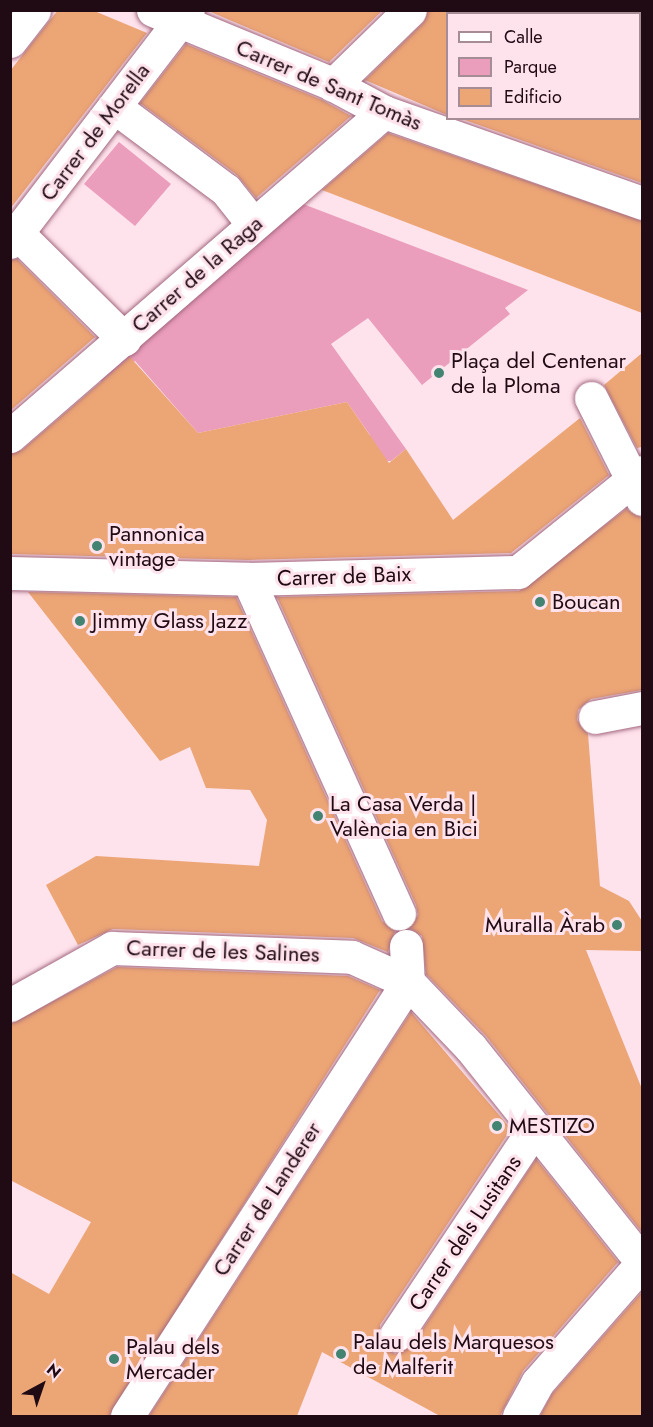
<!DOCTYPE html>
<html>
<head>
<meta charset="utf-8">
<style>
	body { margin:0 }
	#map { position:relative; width:653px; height:1427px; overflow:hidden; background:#fee2ec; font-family:Jost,sans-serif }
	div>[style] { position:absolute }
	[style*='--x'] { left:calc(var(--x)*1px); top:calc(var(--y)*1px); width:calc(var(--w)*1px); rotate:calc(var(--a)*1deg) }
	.green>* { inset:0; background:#eb9ebc }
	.building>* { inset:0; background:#eca575 }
	.roads { filter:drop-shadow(0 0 2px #a2677e) drop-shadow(0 0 2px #a2677e) }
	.pedestrian>* { height:33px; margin:-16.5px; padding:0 16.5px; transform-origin:16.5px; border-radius:16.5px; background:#fff }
	.minor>* { height:33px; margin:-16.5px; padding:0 16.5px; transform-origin:16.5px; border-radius:16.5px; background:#fff }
	.dots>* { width:16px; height:16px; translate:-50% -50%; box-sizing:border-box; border:3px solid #fee2ec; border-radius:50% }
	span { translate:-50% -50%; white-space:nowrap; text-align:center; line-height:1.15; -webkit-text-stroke:6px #fee2ec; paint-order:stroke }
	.street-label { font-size:22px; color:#200a13 }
	.poi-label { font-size:22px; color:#200a13 }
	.left { translate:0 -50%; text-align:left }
	.right { translate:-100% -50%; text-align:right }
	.frame { position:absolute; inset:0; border:12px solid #200a13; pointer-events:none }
	.legend { position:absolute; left:446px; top:12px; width:195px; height:108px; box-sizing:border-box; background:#fee2ec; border:2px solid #a58c95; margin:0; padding:8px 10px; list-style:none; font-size:18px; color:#200a13 }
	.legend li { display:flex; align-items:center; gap:12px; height:30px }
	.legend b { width:30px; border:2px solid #a58c95 }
	.north { position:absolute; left:12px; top:1355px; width:60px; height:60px; -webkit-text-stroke:4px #fee2ec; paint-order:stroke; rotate:40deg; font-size:16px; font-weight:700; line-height:24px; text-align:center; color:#200a13 }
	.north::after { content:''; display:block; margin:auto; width:21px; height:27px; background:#200a13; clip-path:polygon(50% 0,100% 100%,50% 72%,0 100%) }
</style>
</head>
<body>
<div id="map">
	<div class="green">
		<i style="clip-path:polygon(119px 142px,171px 184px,135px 226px,84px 184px)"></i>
		<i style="clip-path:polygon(290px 199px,528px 290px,505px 308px,510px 314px,422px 385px,368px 318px,331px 344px,406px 449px,391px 461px,342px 460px,370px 435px,347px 402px,198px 433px,135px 361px,104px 386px,95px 371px)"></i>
	</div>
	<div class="building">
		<i style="clip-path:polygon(58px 10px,92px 10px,147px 33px,10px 209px,10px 71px)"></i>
		<i style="clip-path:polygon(206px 10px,383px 10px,329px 62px)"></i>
		<i style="clip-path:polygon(428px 10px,447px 10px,447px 115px,365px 80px,423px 23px)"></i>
		<i style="clip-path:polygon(186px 44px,322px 100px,351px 116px,256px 198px,237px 175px,140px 103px)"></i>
		<i style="clip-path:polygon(459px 118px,642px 118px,642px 183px)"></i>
		<i style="clip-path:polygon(388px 133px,642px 221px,642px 313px,322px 190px)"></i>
		<i style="clip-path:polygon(17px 259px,95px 337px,10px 411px,10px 260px)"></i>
		<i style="clip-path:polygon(642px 353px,642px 447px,637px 448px,604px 385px)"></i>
		<i style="clip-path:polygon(130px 357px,198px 433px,347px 402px,389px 463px,406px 449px,453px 520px,580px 418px,609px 475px,511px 553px,248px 560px,10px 554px,10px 454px,22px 450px)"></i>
		<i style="clip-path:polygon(626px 509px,642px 518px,642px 690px,591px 699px,578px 710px,577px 720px,588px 734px,600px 886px,629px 901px,642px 921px,642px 951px,586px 950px,642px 1089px,641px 1231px,486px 1036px,426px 974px,422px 936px,409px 928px,418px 915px,416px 905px,277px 597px,519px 591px)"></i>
		<i style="clip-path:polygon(28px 592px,236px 597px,382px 921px,395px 931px,388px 952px,353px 938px,113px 929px,78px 945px,46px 885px,96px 856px,259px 866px,267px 820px,250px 790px,206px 788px,190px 747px,160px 761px)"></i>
		<i style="clip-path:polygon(117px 967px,348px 976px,380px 990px,109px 1416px,10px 1416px,10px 1272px,49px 1294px,91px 1222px,10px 1180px,11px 1024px)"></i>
		<i style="clip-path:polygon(411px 1012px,511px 1129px,380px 1325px,380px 1344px,395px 1354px,412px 1345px,536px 1159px,618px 1262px,523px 1371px,500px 1416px,440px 1416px,322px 1352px,297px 1416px,149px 1416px)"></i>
		<i style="clip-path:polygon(642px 1292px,642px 1416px,540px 1416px,552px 1394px)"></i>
	</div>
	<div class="roads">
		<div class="pedestrian">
			<i style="--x:525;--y:10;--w:7;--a:34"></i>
			<i style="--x:10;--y:41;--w:39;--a:-52"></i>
			<i style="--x:640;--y:64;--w:3;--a:45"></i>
			<i style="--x:333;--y:85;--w:107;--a:-44.2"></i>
			<i style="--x:116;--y:108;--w:137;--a:36.7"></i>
			<i style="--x:226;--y:190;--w:43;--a:51.5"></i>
			<i style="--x:17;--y:233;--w:151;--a:44.7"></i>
			<i style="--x:10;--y:242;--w:292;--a:-52.5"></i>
			<i style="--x:591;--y:398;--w:113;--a:63.2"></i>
			<i style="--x:10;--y:436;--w:495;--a:-40.9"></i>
			<i style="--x:248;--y:579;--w:367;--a:65.7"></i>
			<i style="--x:595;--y:717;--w:48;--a:-10.8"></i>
			<i style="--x:406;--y:946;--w:36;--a:87"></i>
			<i style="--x:408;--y:982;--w:91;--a:46.3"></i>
			<i style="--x:471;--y:1048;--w:274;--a:51.4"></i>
			<i style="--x:10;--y:1005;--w:117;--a:-29.2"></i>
			<i style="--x:112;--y:948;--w:240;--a:2.1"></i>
			<i style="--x:352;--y:957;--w:61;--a:24.1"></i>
			<i style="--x:408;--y:982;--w:517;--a:122.92"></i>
			<i style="--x:396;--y:1335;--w:247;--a:-56.2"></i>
			<i style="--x:519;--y:1416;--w:38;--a:-61"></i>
			<i style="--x:537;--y:1383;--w:159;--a:-48.8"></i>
		</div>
		<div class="minor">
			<i style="--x:153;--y:10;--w:191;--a:22.4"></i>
			<i style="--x:330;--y:83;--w:61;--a:28.2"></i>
			<i style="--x:384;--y:112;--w:274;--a:19.4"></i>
			<i style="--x:10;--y:573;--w:238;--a:1.4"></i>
			<i style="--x:248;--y:579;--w:270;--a:-1.5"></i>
			<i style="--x:518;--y:572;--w:159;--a:-38.9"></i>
		</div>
	</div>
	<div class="dots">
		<i style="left:439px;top:373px;background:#428372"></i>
		<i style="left:97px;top:546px;background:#428372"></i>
		<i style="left:540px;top:602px;background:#428372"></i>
		<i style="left:80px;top:621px;background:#428372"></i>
		<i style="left:318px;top:816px;background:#428372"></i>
		<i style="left:617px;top:925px;background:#428372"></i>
		<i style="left:497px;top:1126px;background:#428372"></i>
		<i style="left:341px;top:1354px;background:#428372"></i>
		<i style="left:114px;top:1359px;background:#428372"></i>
	</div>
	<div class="street-label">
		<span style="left:329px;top:85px;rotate:23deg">Carrer de Sant Tomàs</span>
		<span style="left:95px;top:132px;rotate:-53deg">Carrer de Morella</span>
		<span style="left:197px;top:274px;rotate:-41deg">Carrer de la Raga</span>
		<span style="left:344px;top:576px;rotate:-2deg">Carrer de Baix</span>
		<span style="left:223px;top:951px;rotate:2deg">Carrer de les Salines</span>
		<span style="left:267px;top:1199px;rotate:-57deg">Carrer de Landerer</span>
		<span style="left:465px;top:1233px;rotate:-56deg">Carrer dels Lusitans</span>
	</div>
	<div class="poi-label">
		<span class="left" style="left:451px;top:373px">Plaça del Centenar<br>de la Ploma</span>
		<span class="left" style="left:109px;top:546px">Pannonica<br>vintage</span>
		<span class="left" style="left:552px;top:602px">Boucan</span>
		<span class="left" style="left:92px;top:621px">Jimmy Glass Jazz</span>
		<span class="left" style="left:330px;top:816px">La Casa Verda |<br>València en Bici</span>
		<span class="right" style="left:605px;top:925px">Muralla Àrab</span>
		<span class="left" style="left:509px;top:1126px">MESTIZO</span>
		<span class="left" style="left:353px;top:1354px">Palau dels Marquesos<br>de Malferit</span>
		<span class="left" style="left:126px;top:1359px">Palau dels<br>Mercader</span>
	</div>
	<div class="frame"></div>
	<ul class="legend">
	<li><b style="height:8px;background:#fff"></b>Calle</li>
	<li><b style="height:16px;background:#eb9ebc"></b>Parque</li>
	<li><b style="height:16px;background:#eca575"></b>Edificio</li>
	</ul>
	<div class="north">N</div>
</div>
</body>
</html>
